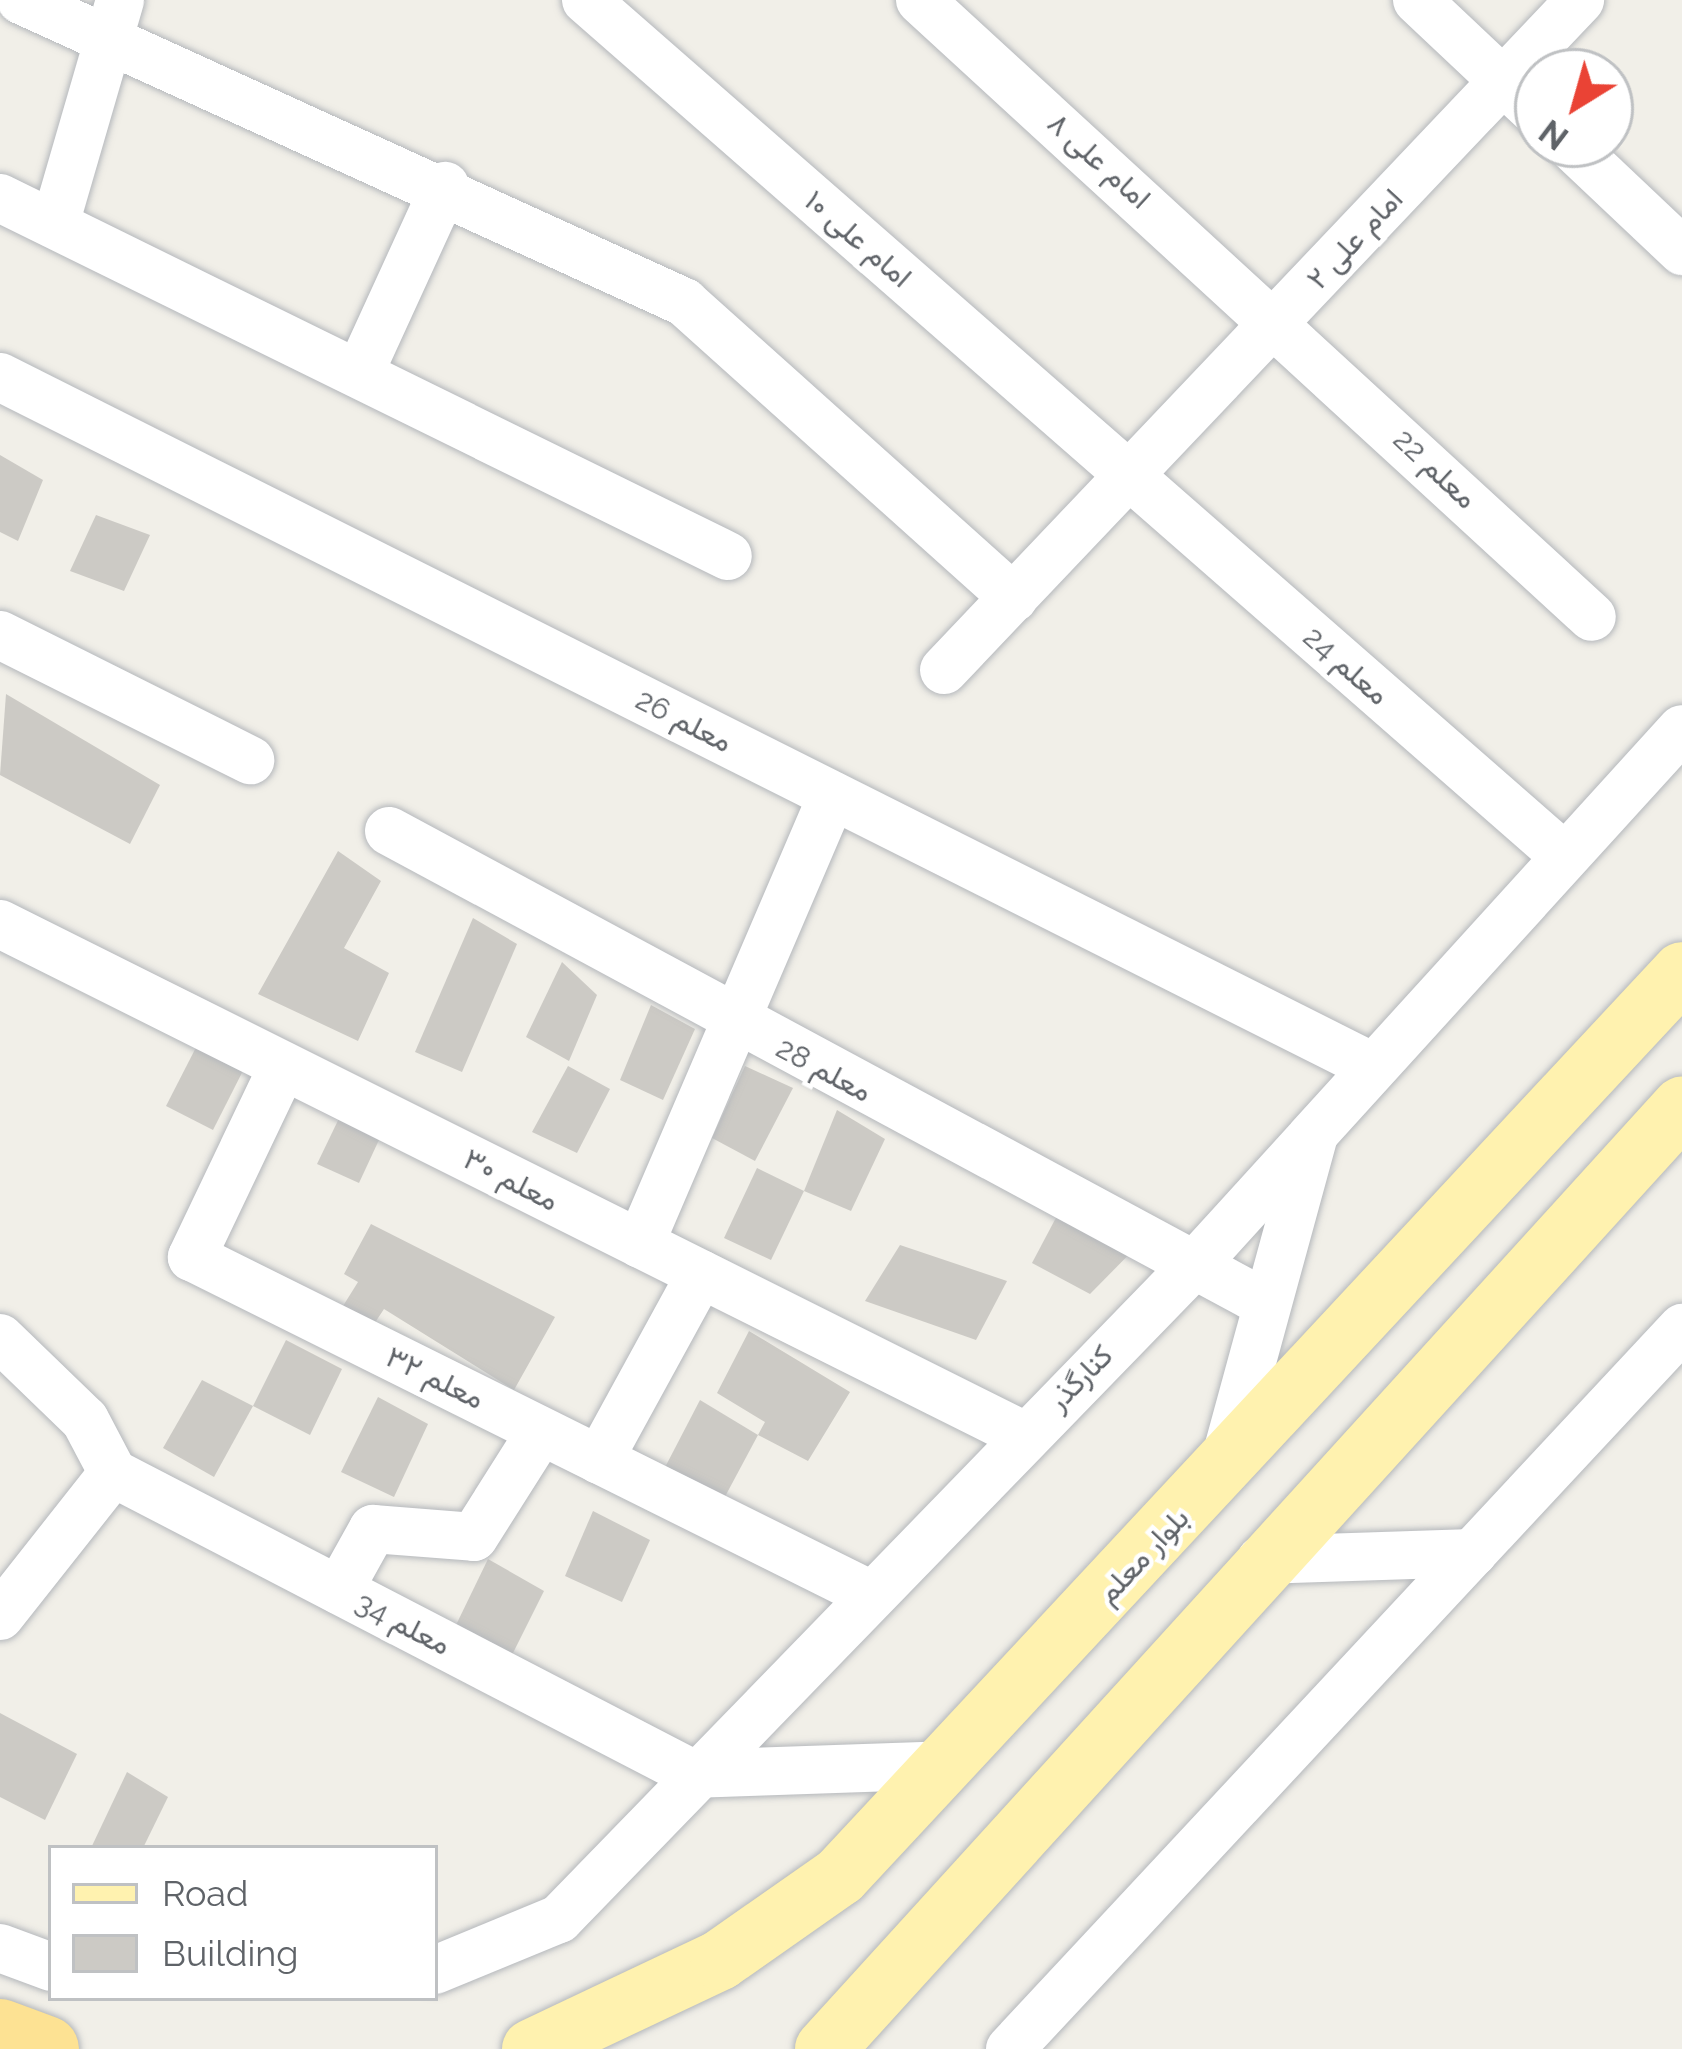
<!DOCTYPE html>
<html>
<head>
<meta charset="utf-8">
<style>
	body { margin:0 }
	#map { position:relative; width:1682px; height:2049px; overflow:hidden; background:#f1efe8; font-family:Raleway,Vazirmatn,sans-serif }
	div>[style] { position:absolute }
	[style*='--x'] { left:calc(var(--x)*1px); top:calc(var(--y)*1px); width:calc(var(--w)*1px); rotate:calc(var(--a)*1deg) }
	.building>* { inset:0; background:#cccac5 }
	.roads { filter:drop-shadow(0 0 3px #b5b8bc) drop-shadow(0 0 3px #b5b8bc) }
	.minor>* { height:48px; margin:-24px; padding:0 24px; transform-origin:24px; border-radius:24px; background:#fff }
	.major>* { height:60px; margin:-30px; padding:0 30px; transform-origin:30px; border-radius:30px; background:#fff2af }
	.highway>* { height:66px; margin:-33px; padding:0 33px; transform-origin:33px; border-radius:33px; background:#fde293 }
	span { translate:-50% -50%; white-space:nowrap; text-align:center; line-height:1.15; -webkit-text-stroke:9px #fff; paint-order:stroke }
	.street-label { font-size:30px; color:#5f6368 }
	.legend { position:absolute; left:48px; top:1845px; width:390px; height:156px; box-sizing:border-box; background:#fff; border:3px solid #bfc1c3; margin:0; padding:15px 21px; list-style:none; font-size:36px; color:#5f6368 }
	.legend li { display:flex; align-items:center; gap:24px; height:60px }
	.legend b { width:60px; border:3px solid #bfc1c3 }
	.north { position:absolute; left:1514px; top:48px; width:120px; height:120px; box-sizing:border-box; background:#fff; border:3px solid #bfc1c3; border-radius:50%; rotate:217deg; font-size:33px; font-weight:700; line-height:48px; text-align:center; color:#5f6368 }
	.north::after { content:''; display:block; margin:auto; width:42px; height:54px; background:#ea4335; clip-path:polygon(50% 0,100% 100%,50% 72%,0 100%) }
</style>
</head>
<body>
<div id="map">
	<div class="building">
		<i style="clip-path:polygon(0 455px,43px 480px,18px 541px,0 532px)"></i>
		<i style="clip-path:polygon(96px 515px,150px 535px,124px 591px,70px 571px)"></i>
		<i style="clip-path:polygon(6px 694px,160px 785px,130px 844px,0 775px)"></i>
		<i style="clip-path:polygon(338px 851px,381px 881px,344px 948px,389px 973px,358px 1041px,258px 994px)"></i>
		<i style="clip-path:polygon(473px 918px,517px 944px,462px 1072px,415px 1052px)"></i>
		<i style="clip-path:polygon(562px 962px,597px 995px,569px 1061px,526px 1037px)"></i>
		<i style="clip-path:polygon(651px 1005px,695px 1029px,663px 1100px,620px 1080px)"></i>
		<i style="clip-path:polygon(209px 1022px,255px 1047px,213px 1130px,166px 1106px)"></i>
		<i style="clip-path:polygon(568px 1066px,610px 1089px,577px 1153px,532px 1132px)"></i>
		<i style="clip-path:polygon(745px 1066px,793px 1088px,755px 1161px,712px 1138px)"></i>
		<i style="clip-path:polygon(344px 1108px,385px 1127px,359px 1183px,317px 1164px)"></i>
		<i style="clip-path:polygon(837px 1110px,885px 1139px,851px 1211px,804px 1191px)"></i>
		<i style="clip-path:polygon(757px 1168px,804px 1191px,771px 1260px,724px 1238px)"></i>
		<i style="clip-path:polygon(1077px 1178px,1157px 1226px,1090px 1294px,1032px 1263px)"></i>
		<i style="clip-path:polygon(371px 1224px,555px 1317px,514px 1390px,384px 1309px,374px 1324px,343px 1306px,358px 1282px,344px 1274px)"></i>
		<i style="clip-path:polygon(900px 1245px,1007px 1281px,976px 1340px,865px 1301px)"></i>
		<i style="clip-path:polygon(749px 1331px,850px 1392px,808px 1461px,758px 1435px,765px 1422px,717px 1393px)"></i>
		<i style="clip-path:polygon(286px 1340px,342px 1369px,310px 1435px,253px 1406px)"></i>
		<i style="clip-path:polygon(202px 1380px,253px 1406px,214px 1477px,163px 1448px)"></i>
		<i style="clip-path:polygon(378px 1397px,428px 1424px,394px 1497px,341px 1472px)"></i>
		<i style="clip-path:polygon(700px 1400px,758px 1435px,720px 1506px,661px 1475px)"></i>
		<i style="clip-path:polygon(593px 1511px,650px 1540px,622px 1602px,565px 1576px)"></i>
		<i style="clip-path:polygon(488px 1559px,544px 1591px,512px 1655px,456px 1625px)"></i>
		<i style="clip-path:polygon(0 1713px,77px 1754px,45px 1820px,0 1797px)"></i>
		<i style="clip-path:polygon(127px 1772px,168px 1797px,143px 1848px,91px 1848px)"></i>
	</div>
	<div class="roads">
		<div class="minor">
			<i style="--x:21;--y:0;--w:729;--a:24.49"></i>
			<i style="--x:684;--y:302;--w:443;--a:41.9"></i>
			<i style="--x:586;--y:0;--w:1297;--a:41.19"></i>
			<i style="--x:920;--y:0;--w:912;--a:42.56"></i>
			<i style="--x:1417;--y:0;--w:166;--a:43.3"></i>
			<i style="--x:1569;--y:144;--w:156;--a:43.4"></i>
			<i style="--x:0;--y:198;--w:811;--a:26.19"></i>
			<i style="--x:55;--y:224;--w:233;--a:-73.8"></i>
			<i style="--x:359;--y:374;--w:207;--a:-65.4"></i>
			<i style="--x:0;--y:377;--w:1532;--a:26.68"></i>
			<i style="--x:0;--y:635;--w:280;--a:26.6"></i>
			<i style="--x:944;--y:670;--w:924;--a:-46.49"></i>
			<i style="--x:389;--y:831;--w:993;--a:28.32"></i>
			<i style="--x:0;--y:924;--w:1144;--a:26.54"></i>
			<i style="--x:283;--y:1066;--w:212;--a:115.5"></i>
			<i style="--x:192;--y:1257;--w:756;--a:26.46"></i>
			<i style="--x:640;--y:1244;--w:488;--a:-66.8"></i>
			<i style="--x:0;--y:1338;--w:118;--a:44"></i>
			<i style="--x:85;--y:1420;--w:60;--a:62.2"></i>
			<i style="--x:599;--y:1460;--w:212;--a:-61.3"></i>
			<i style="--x:1224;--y:1464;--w:338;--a:-74.7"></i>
			<i style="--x:113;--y:1473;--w:653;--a:27.43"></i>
			<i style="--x:693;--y:1774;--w:256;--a:-2"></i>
			<i style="--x:1261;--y:1560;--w:212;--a:-1.9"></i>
			<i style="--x:339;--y:1590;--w:70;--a:-60.9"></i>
			<i style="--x:373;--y:1529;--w:101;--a:4.5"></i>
			<i style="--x:474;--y:1537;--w:125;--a:-57.7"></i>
			<i style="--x:0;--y:1616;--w:182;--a:-51.7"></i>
			<i style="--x:0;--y:1948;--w:54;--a:20.4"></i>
			<i style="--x:435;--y:1970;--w:134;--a:-22.4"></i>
			<i style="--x:559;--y:1919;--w:920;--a:-45.84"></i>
			<i style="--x:1200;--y:1259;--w:716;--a:-47.72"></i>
			<i style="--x:1010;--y:2049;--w:986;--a:-47.01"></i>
		</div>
		<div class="major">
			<i style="--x:532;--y:2049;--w:208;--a:-25.3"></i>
			<i style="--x:720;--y:1960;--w:146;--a:-35"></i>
			<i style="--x:840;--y:1876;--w:1235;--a:-47.03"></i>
			<i style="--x:825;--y:2049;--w:1274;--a:-47.71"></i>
		</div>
		<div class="highway">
			<i style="--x:0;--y:2032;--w:49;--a:20.3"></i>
		</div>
	</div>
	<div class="street-label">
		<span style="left:1099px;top:161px;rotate:42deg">امام علی ۸</span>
		<span style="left:858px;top:239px;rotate:41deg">امام علی ۱۰</span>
		<span style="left:1355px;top:239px;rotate:-47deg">امام علی ۲</span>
		<span style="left:1435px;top:469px;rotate:43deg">معلم 22</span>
		<span style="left:1346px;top:666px;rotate:41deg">معلم 24</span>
		<span style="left:684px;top:721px;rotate:27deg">معلم 26</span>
		<span style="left:824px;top:1070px;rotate:28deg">معلم 28</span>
		<span style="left:511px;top:1180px;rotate:27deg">معلم ۳۰</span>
		<span style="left:435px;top:1378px;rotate:26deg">معلم ۳۲</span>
		<span style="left:1080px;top:1378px;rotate:-45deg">کنارگذر</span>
		<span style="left:1143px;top:1556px;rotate:-47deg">بلوار معلم</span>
		<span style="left:403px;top:1624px;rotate:27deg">معلم 34</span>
	</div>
	<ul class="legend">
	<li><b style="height:15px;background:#fff2af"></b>Road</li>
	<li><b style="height:33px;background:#cccac5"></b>Building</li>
	</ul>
	<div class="north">N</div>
</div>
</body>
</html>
